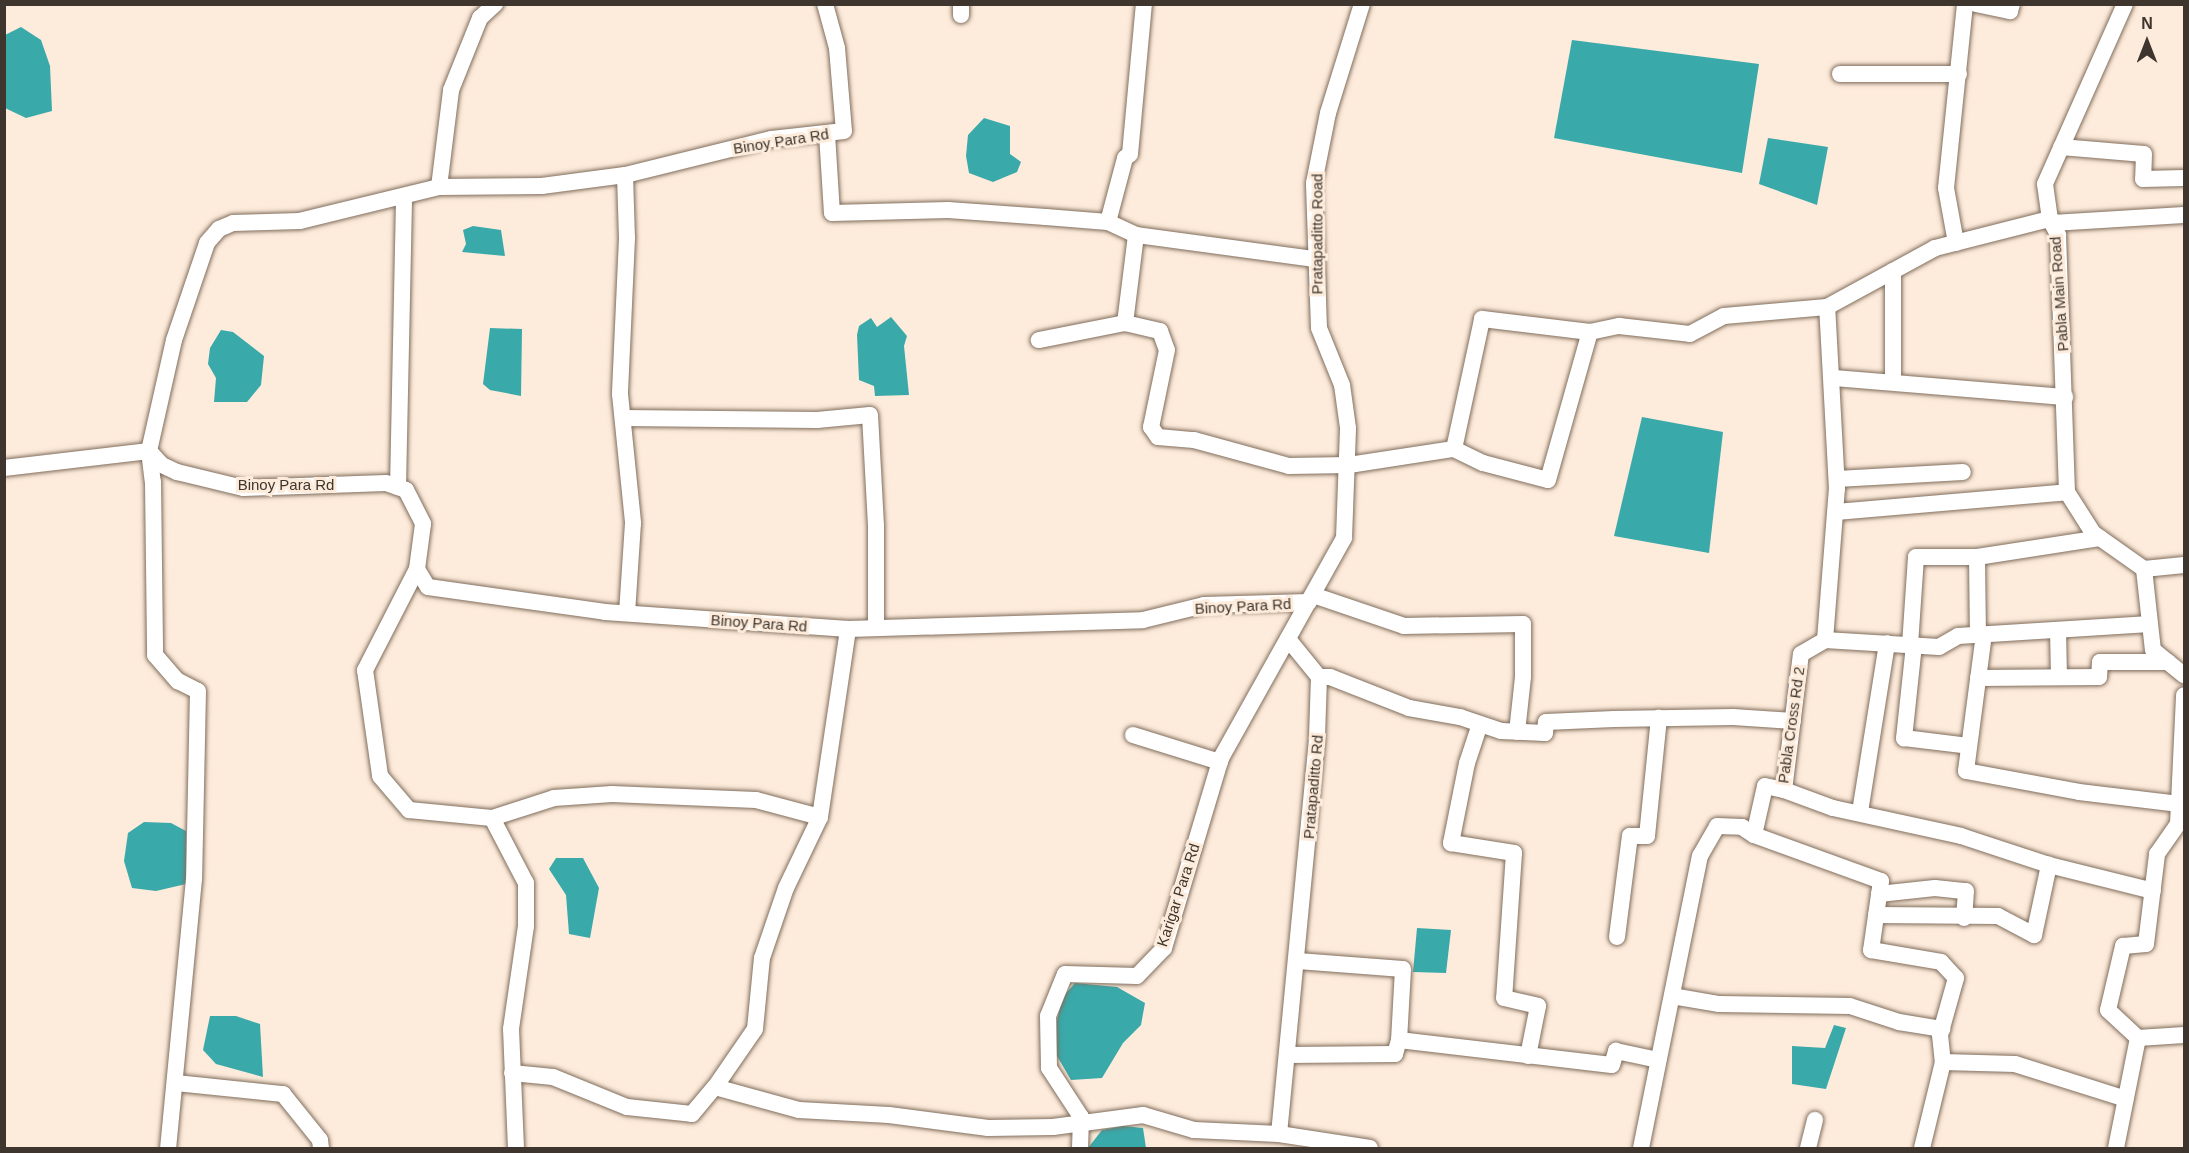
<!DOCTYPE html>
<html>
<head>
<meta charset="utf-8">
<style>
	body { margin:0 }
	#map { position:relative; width:2189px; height:1153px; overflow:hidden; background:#fdebdb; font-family:Helvetica,sans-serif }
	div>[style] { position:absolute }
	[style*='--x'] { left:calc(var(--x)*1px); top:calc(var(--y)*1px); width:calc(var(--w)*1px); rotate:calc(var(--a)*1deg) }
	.water>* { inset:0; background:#39a9aa }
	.roads { filter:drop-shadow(0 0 2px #806d5c) drop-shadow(0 0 2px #806d5c) }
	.minor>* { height:16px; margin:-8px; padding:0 8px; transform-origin:8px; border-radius:8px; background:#fff }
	span { translate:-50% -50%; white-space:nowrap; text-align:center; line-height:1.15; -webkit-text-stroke:6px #fdebdb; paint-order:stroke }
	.street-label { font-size:15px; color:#3e362e }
	.frame { position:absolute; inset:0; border:6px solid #3e362e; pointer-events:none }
	.north { position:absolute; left:2117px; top:12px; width:60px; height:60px; -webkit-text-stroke:4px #fdebdb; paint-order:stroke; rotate:0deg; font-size:16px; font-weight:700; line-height:24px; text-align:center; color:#3e362e }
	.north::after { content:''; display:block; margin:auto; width:21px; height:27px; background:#3e362e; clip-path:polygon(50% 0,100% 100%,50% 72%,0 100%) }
</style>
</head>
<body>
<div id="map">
	<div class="water">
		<i style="clip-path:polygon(21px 27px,41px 40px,50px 66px,52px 111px,26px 118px,5px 108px,5px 35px)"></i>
		<i style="clip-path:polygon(1572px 40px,1759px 64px,1742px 173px,1554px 138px)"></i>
		<i style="clip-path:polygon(984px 118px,1010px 126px,1010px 154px,1021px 162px,1017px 172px,993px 182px,969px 173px,966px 156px,968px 135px)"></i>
		<i style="clip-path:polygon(1768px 138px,1828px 147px,1817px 205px,1759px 184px)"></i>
		<i style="clip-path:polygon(473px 226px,501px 230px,505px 256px,462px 252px,466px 244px,463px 230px)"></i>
		<i style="clip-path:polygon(891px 317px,907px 336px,904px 346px,909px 395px,875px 396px,874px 386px,859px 380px,857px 335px,859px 326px,871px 318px,877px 327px)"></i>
		<i style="clip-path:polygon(490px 328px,522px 329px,521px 396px,490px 390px,483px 384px)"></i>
		<i style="clip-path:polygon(221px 330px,233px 332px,264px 356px,261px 385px,247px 402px,214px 402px,216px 378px,208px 364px,210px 348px)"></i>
		<i style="clip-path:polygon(1642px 417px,1723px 432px,1709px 553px,1614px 536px)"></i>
		<i style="clip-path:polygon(144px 822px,171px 823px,186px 831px,186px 884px,156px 891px,132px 888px,124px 861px,128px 833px)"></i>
		<i style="clip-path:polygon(556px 858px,583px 858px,599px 888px,590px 938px,569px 934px,566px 895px,549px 869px)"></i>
		<i style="clip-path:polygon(1417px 928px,1451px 930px,1446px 973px,1413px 972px)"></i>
		<i style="clip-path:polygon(1075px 983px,1117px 987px,1145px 1003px,1141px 1025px,1123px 1043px,1102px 1078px,1071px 1080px,1057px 1056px,1057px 1021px,1062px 998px)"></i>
		<i style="clip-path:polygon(210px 1016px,236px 1016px,260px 1024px,263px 1077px,216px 1064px,203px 1050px)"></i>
		<i style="clip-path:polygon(1834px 1025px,1846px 1028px,1826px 1089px,1792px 1084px,1792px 1046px,1825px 1048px)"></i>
		<i style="clip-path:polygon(1123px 1126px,1143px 1128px,1146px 1148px,1088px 1148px,1102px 1130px)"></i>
	</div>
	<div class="roads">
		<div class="minor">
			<i style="--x:825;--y:4;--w:46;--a:74.7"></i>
			<i style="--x:837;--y:48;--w:83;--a:85.2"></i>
			<i style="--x:844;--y:131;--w:73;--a:173.7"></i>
			<i style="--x:771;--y:139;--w:150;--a:166.1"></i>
			<i style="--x:625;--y:175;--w:84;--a:172.5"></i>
			<i style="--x:542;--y:186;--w:103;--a:179.4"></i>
			<i style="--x:439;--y:187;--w:143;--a:166.3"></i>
			<i style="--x:300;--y:221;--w:67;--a:178.3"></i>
			<i style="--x:233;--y:223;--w:15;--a:157"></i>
			<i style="--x:219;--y:229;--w:18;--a:131"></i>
			<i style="--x:207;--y:243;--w:102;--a:108.8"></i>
			<i style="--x:174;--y:340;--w:114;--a:102.7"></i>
			<i style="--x:149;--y:451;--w:19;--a:47"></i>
			<i style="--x:162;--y:465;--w:17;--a:25"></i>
			<i style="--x:177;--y:472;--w:68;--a:13.6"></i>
			<i style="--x:243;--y:488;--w:143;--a:-2"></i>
			<i style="--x:386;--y:483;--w:21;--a:19"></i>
			<i style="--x:406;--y:490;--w:38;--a:63"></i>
			<i style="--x:423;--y:524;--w:45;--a:97.6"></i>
			<i style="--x:417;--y:569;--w:21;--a:59"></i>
			<i style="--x:428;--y:587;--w:179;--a:8"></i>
			<i style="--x:605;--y:612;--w:244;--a:4"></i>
			<i style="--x:848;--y:629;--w:295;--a:-1.7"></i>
			<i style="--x:1143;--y:620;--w:63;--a:-13.8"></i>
			<i style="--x:1204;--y:605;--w:105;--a:-1.6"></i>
			<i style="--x:1976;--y:4;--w:35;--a:12"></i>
			<i style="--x:2010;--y:11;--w:7;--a:-74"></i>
			<i style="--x:2125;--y:4;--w:197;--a:114"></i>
			<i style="--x:2045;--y:184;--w:35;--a:82"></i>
			<i style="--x:2050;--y:219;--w:18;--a:63"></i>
			<i style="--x:2058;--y:235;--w:257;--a:88"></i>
			<i style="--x:2067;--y:492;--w:49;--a:57.6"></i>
			<i style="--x:2093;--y:533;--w:62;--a:35.2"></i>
			<i style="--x:961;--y:15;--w:11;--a:-90"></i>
			<i style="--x:1840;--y:74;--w:119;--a:0"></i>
			<i style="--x:827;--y:134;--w:79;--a:86.4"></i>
			<i style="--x:832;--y:213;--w:116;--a:-1.5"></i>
			<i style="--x:948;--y:210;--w:98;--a:4.1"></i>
			<i style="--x:1046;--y:217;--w:62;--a:4.6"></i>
			<i style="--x:1108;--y:222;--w:31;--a:25"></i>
			<i style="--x:1136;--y:235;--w:89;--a:97.1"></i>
			<i style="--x:1125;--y:323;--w:88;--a:168.8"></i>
			<i style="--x:2061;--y:147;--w:83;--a:4.8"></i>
			<i style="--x:2144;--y:154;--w:25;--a:92"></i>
			<i style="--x:2143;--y:179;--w:41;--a:-1.4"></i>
			<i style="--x:625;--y:175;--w:63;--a:88.2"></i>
			<i style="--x:627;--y:238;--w:156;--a:92.6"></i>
			<i style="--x:620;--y:394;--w:130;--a:84.2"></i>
			<i style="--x:633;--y:523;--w:90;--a:93.8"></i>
			<i style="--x:439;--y:187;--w:98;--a:-82.9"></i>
			<i style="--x:451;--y:90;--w:78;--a:-68.1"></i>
			<i style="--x:480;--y:18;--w:21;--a:-43"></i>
			<i style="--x:1108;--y:222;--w:66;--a:-75.1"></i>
			<i style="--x:1125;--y:158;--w:6;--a:-39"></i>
			<i style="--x:1130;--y:154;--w:151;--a:-84.7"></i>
			<i style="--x:2052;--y:223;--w:132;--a:-3.5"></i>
			<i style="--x:1136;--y:235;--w:180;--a:7.7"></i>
			<i style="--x:1956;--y:243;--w:56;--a:-100.3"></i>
			<i style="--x:1946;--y:188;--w:185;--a:-84.1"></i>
			<i style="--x:1125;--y:323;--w:36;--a:13"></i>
			<i style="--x:1160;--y:331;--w:20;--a:70"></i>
			<i style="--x:1167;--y:350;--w:79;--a:101.7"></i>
			<i style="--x:1151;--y:427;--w:12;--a:55"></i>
			<i style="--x:1158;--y:437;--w:36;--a:5"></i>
			<i style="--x:1194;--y:440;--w:98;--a:15.3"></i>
			<i style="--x:1289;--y:466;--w:60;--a:-1"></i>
			<i style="--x:1349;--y:465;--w:106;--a:-8.7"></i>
			<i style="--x:1454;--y:449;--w:32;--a:26"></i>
			<i style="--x:1483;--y:463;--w:67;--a:14.7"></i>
			<i style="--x:1548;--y:480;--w:154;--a:-74.2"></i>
			<i style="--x:1590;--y:332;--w:30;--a:-12"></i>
			<i style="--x:1619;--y:326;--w:71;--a:6.4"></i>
			<i style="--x:1690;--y:334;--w:38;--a:-28"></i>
			<i style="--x:1724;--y:316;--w:103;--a:-5"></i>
			<i style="--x:1827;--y:307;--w:123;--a:-28.6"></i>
			<i style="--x:1935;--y:248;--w:119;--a:-14.2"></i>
			<i style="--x:1833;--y:378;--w:233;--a:4.7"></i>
			<i style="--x:1893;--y:381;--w:110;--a:-90"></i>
			<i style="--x:623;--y:418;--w:194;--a:0.6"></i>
			<i style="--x:817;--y:420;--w:53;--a:-5.4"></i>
			<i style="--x:870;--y:415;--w:111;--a:86.9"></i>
			<i style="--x:876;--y:526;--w:102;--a:90"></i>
			<i style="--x:1454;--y:449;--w:133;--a:-77.8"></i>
			<i style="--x:1482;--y:319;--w:109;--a:6.9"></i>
			<i style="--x:4;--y:468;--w:146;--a:-6.7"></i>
			<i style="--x:149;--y:451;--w:31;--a:83"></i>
			<i style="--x:153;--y:482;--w:173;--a:89.3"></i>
			<i style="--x:155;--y:655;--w:35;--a:49"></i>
			<i style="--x:178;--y:681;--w:22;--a:27"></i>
			<i style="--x:198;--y:691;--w:188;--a:91.2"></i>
			<i style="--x:194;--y:879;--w:270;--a:95.5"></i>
			<i style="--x:1837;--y:479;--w:126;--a:-3.2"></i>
			<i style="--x:398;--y:487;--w:289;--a:-88.8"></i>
			<i style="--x:1836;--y:512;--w:232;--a:-4.9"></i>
			<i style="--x:1977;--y:557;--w:78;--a:89.3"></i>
			<i style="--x:417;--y:569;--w:114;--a:117.2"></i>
			<i style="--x:365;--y:670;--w:107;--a:81.9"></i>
			<i style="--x:380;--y:776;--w:45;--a:49.5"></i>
			<i style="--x:409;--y:810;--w:83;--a:5.5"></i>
			<i style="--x:492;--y:818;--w:73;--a:62.4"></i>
			<i style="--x:526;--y:883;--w:43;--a:90"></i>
			<i style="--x:526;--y:926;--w:104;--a:98.3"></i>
			<i style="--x:511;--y:1029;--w:119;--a:87.6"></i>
			<i style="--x:2144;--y:569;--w:81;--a:83.7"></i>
			<i style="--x:2153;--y:650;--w:40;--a:39"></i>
			<i style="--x:2144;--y:569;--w:40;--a:-5.7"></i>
			<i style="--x:1313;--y:595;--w:96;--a:18.8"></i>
			<i style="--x:1404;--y:626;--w:119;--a:-1"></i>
			<i style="--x:1523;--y:624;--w:53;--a:90"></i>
			<i style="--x:1523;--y:677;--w:55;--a:96.2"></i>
			<i style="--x:2058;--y:630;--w:47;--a:88.8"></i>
			<i style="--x:1984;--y:634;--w:138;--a:97.5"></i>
			<i style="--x:1966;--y:771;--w:115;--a:10.5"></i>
			<i style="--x:2079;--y:792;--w:101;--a:6.8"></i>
			<i style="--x:1825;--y:640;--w:151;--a:-85.5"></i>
			<i style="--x:1837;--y:489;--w:182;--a:-93.1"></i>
			<i style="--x:1825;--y:640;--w:114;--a:3.5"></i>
			<i style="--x:1939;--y:647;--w:22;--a:-30"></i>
			<i style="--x:1958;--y:636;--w:192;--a:-3.6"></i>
			<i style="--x:1910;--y:645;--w:88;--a:-86.1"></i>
			<i style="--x:1916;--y:557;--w:61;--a:0"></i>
			<i style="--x:1977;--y:557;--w:124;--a:-8.8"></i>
			<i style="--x:1914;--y:645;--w:94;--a:96.1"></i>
			<i style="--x:1904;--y:738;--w:65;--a:7"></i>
			<i style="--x:1319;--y:677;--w:11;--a:0"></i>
			<i style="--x:1330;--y:677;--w:85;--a:21.4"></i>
			<i style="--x:1409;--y:708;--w:52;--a:10"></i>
			<i style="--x:1460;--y:717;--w:43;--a:18.9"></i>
			<i style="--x:1501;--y:731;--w:44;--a:2.6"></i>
			<i style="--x:1545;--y:733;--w:11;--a:-85"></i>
			<i style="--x:1546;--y:722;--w:68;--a:-2.5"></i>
			<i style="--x:1614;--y:719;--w:119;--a:-1"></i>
			<i style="--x:1733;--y:717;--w:60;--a:3.8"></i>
			<i style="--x:1978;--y:678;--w:121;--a:-0.5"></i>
			<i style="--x:2099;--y:677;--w:15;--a:-86"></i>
			<i style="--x:2100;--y:662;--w:68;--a:0"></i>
			<i style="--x:1480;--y:724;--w:41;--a:108.4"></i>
			<i style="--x:1467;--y:763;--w:82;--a:101.3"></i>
			<i style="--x:1451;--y:843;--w:64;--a:9"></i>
			<i style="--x:1514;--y:853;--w:145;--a:93.9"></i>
			<i style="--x:1504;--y:998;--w:35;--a:13"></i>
			<i style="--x:1538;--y:1006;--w:51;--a:101.3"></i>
			<i style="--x:1133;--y:735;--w:91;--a:17.2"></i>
			<i style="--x:1784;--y:790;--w:52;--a:20.2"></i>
			<i style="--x:1833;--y:808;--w:131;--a:12.3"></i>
			<i style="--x:1961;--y:836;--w:93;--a:18.2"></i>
			<i style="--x:2049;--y:865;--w:107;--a:14"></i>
			<i style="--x:1860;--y:812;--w:171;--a:-80.9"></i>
			<i style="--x:492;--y:818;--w:65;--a:-17.9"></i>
			<i style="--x:554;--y:798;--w:58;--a:-3.9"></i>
			<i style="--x:612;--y:794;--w:144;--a:2.4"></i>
			<i style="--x:756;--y:800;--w:66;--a:14.9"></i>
			<i style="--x:1754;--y:835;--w:135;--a:19.9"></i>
			<i style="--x:1881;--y:881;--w:70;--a:98.2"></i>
			<i style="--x:1871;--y:950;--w:71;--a:9.7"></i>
			<i style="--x:1941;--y:962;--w:22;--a:47"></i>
			<i style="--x:1956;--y:978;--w:59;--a:105.7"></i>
			<i style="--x:1940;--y:1035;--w:27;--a:84"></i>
			<i style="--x:1879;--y:894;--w:56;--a:-6.1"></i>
			<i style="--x:1935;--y:888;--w:31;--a:6"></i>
			<i style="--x:1966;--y:891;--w:27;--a:94"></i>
			<i style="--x:1876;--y:915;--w:122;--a:0.5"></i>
			<i style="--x:1998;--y:916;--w:41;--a:27.8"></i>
			<i style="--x:2034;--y:935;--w:72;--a:-77.9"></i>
			<i style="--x:1617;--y:937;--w:102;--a:-82.7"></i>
			<i style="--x:1630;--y:836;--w:17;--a:0"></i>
			<i style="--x:1647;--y:836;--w:119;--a:-84.2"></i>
			<i style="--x:1298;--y:961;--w:105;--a:4.4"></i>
			<i style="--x:1403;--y:969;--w:71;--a:93.2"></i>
			<i style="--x:1672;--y:996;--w:48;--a:9.7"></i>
			<i style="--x:1719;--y:1004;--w:131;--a:0.9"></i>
			<i style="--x:1850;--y:1006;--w:52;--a:18.1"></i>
			<i style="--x:1899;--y:1022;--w:44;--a:9.2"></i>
			<i style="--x:2138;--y:1038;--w:41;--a:-137"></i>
			<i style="--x:2108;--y:1010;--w:66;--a:-76.8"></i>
			<i style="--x:2123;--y:946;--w:23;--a:-5"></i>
			<i style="--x:2146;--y:944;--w:91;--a:-83"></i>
			<i style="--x:2157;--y:854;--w:37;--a:-55"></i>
			<i style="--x:2178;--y:824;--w:129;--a:-87.3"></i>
			<i style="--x:2138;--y:1038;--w:46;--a:-3.7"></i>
			<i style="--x:1288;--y:1055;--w:107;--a:-0.5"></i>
			<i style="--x:1395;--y:1054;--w:15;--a:-74"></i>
			<i style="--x:1399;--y:1040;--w:214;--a:6.7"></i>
			<i style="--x:1612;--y:1065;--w:15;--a:-74"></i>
			<i style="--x:1616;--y:1051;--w:43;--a:12.1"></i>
			<i style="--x:512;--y:1073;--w:41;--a:5.6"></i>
			<i style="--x:553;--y:1077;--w:80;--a:22.1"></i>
			<i style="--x:627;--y:1107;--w:65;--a:6.1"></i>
			<i style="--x:692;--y:1114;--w:35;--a:-50"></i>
			<i style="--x:715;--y:1087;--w:70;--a:-55.4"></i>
			<i style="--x:755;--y:1029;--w:71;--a:-84.4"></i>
			<i style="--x:762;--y:958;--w:74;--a:-71.1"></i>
			<i style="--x:786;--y:888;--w:79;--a:-64.4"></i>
			<i style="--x:820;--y:817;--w:190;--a:-81.5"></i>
			<i style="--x:176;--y:1083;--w:108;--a:5.9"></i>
			<i style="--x:283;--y:1094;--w:59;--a:51.2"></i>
			<i style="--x:320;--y:1140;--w:8;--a:83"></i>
			<i style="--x:715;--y:1087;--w:87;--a:15.3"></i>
			<i style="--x:799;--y:1110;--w:90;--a:3.2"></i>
			<i style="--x:889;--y:1115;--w:100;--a:7.5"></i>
			<i style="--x:988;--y:1128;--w:65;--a:-0.9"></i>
			<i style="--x:1053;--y:1127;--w:91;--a:-7.6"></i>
			<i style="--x:1143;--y:1115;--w:53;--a:16.4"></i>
			<i style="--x:1194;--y:1130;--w:85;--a:2.7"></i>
			<i style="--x:1279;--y:1134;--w:92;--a:8.7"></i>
			<i style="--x:1279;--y:1134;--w:399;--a:-84.5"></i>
			<i style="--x:1317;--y:737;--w:60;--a:-88.1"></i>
			<i style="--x:1319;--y:677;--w:49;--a:-129.2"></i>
			<i style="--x:1080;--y:1148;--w:31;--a:-88"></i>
			<i style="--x:1081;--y:1117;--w:59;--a:-123.1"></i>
			<i style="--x:1049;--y:1068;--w:52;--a:-91.1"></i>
			<i style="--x:1048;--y:1016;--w:45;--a:-68"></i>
			<i style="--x:1065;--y:974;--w:72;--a:1.6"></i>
			<i style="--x:1137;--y:976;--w:39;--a:-46"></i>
			<i style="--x:1164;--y:948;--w:198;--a:-73.3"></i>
			<i style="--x:1221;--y:758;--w:252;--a:-60.8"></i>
			<i style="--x:1344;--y:538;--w:110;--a:-87.9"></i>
			<i style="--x:1348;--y:428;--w:43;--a:-97.9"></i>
			<i style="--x:1342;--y:385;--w:61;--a:-112"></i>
			<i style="--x:1319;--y:328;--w:145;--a:-92"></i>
			<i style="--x:1314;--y:183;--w:71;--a:-78.7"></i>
			<i style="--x:1328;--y:113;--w:114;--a:-72.7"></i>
			<i style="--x:1641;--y:1148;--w:298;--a:-78.6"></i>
			<i style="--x:1700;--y:856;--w:34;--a:-60"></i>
			<i style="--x:1717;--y:826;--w:25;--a:2"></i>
			<i style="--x:1742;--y:827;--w:14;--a:34"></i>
			<i style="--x:1754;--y:835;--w:50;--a:-77.3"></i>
			<i style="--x:1765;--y:786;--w:19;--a:12"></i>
			<i style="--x:1784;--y:790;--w:137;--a:-82.9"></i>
			<i style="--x:1801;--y:654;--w:28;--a:-30"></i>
			<i style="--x:1808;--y:1148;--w:29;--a:-76"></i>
			<i style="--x:1922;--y:1148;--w:89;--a:-76.3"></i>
			<i style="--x:1943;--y:1062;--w:72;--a:1.6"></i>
			<i style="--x:2015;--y:1064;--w:116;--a:17.5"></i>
			<i style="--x:2116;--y:1148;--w:112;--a:-78.7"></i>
		</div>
	</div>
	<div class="street-label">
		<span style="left:781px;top:141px;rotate:-9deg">Binoy Para Rd</span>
		<span style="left:1317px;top:234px;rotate:-90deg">Pratapaditto Road</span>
		<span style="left:2059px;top:294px;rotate:-94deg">Pabla Main Road</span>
		<span style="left:286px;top:485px">Binoy Para Rd</span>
		<span style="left:1243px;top:606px;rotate:-3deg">Binoy Para Rd</span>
		<span style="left:759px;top:623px;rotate:4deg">Binoy Para Rd</span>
		<span style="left:1791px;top:725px;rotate:-82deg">Pabla Cross Rd 2</span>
		<span style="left:1313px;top:787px;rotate:-85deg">Pratapaditto Rd</span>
		<span style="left:1178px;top:895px;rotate:-72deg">Karigar Para Rd</span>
	</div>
	<div class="frame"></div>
	<div class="north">N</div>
</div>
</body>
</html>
